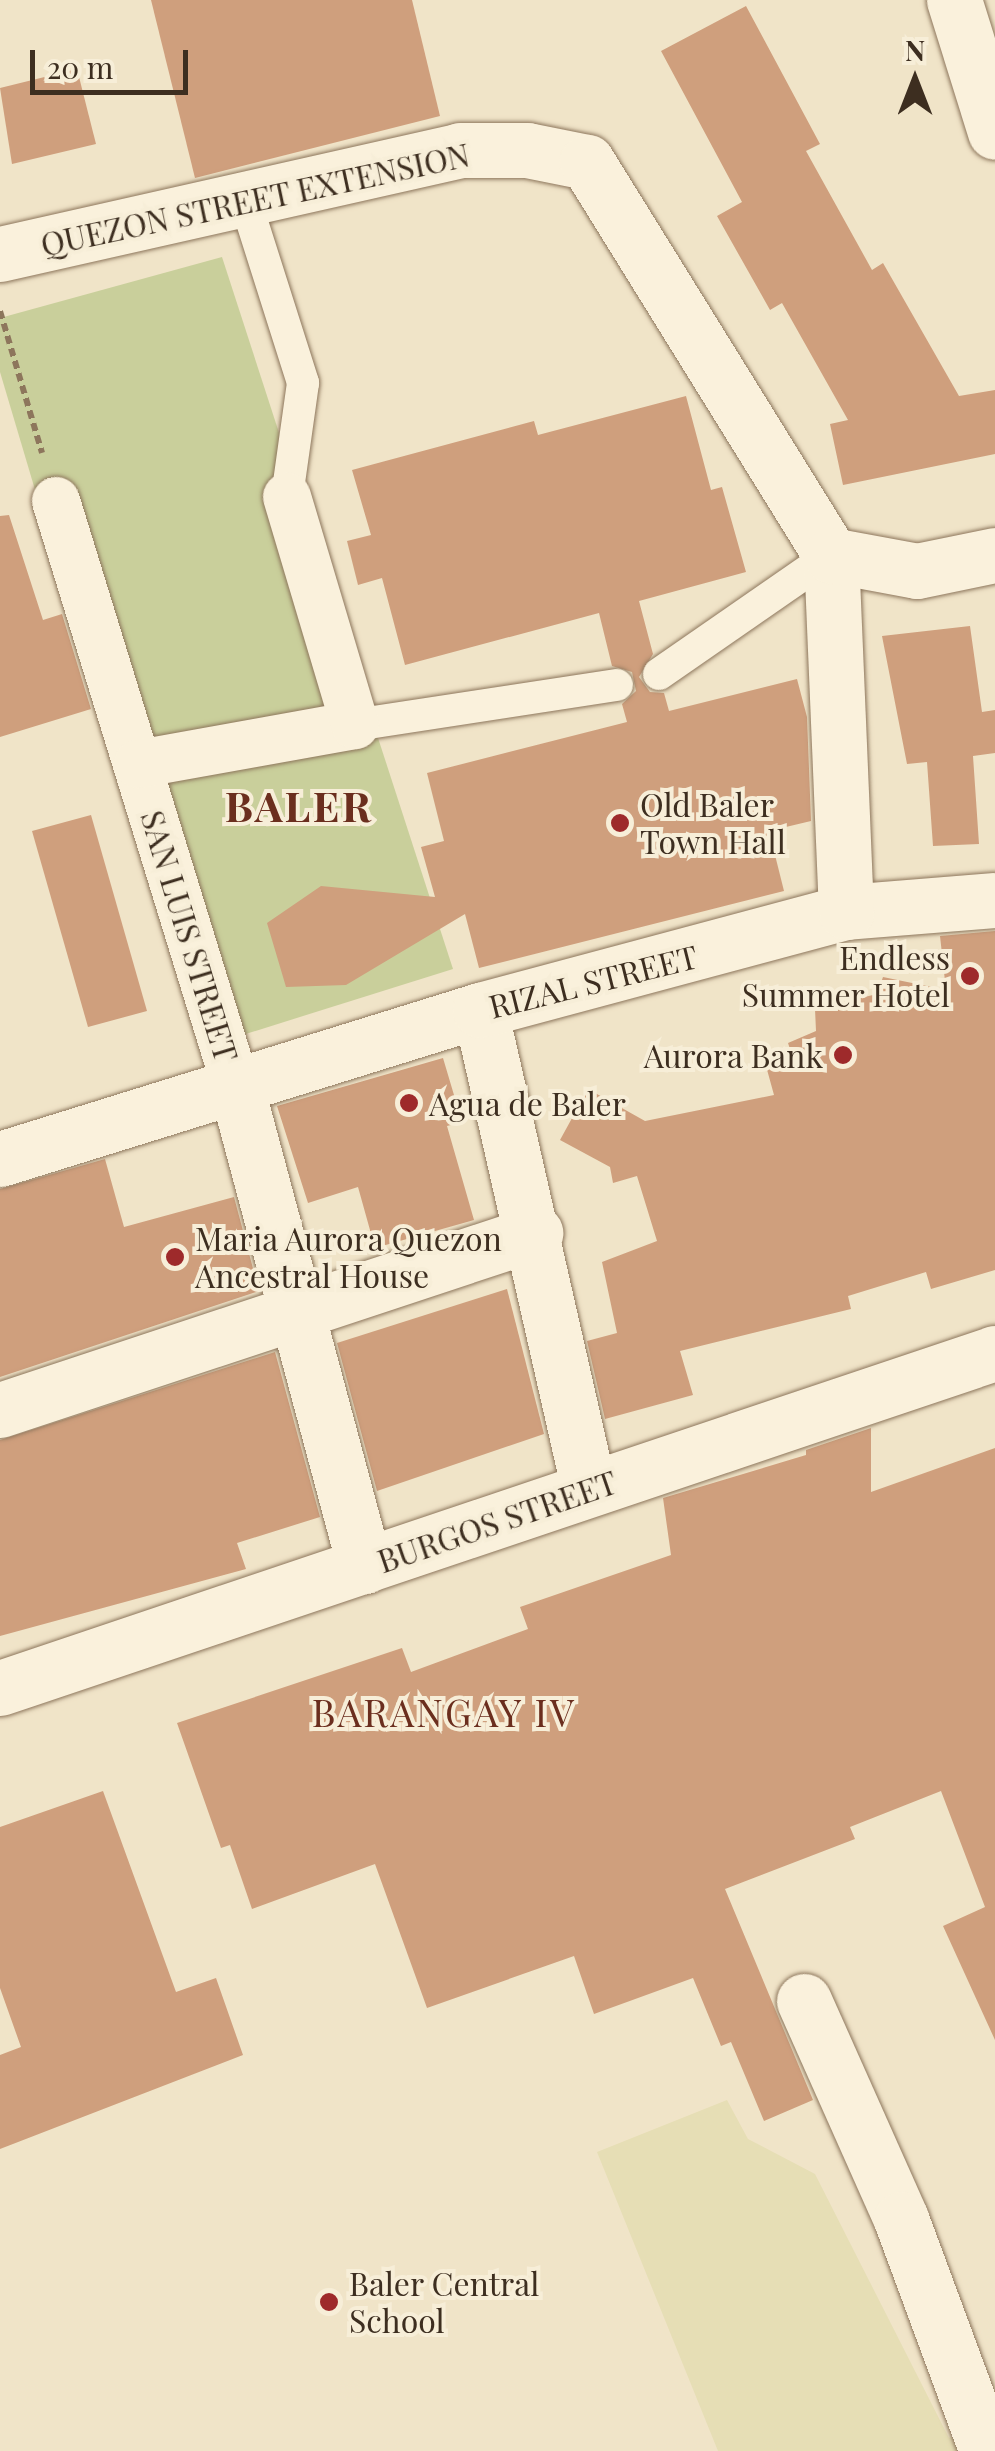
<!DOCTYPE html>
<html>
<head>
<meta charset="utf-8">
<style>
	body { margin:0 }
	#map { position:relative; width:995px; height:2451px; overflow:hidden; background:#f0e4c8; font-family:"Playfair Display",serif }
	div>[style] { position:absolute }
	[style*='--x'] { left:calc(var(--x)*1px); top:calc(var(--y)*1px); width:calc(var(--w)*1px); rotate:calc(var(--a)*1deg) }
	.farmland>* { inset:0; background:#e6deb5 }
	.green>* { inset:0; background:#c9cf9b }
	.building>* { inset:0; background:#cf9f7d }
	.path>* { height:6px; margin-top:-3px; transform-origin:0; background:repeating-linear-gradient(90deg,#8d765c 0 8px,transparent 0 13px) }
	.roads { filter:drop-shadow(0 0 2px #8d765c) drop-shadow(0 0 2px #8d765c) }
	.service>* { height:32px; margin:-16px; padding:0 16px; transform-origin:16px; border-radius:16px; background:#faf1dc }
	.pedestrian>* { height:48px; margin:-24px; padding:0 24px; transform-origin:24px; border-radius:24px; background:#faf1dc }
	.minor>* { height:55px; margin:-27.5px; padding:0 27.5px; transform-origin:27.5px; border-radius:27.5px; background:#faf1dc }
	.tertiary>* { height:55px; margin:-27.5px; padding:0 27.5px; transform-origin:27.5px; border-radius:27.5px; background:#faf1dc }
	.dots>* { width:28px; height:28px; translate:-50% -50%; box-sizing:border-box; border:5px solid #f7eed8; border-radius:50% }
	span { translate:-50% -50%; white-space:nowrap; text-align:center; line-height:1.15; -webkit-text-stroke:8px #f7eed8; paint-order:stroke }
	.street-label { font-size:32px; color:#3d2e20 }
	.poi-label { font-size:32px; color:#3d2e20 }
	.left { translate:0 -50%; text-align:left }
	.right { translate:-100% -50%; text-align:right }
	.quarter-label { font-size:38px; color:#6b2e1e; letter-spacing:2.5px }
	.district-label { font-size:42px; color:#6b2e1e; font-weight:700; letter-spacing:2.5px }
	.north { position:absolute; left:865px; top:30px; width:100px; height:100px; -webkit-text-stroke:8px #f7eed8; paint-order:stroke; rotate:0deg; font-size:28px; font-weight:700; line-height:40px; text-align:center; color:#3d2e20 }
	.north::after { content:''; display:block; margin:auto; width:35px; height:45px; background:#3d2e20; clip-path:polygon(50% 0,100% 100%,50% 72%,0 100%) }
	.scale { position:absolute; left:30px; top:50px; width:158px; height:45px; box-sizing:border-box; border:5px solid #3d2e20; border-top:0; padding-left:12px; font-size:30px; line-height:35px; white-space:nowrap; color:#3d2e20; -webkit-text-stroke:8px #f7eed8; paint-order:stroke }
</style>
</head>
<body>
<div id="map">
	<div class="farmland">
		<i style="clip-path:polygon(727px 2100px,748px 2139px,815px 2174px,949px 2438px,995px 2417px,995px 2451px,718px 2451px,597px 2152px)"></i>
	</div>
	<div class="green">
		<i style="clip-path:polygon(222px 257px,453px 969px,201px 1048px,0 372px,0 318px)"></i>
	</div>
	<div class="building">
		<i style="clip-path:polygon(151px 0,412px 0,440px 116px,195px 178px)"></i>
		<i style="clip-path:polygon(746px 6px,820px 144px,806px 151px,872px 270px,883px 263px,959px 396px,995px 390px,995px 454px,843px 485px,830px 424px,848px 420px,782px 303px,770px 310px,717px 216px,742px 202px,661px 51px)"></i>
		<i style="clip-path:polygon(77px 69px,96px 144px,12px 164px,0 88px)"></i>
		<i style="clip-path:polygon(686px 396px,711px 490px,722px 487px,746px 572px,639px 601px,653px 654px,639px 677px,650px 692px,664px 693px,669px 711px,797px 679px,807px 717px,811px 821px,769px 831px,784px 891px,479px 968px,465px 914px,346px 985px,286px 987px,267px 923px,321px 886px,435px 897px,421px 847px,444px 841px,427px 773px,627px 722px,622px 704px,636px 691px,632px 672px,612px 666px,599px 613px,405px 665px,382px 578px,358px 585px,347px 541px,371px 535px,352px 470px,534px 421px,538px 435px)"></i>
		<i style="clip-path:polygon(9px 515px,43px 620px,62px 614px,91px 709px,0 737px,0 516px)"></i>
		<i style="clip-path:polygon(970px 626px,982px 712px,995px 710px,995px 753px,973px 756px,979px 844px,933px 846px,927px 762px,907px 764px,882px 636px)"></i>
		<i style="clip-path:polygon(91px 815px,147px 1011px,88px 1027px,32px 831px)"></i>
		<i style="clip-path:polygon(995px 931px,995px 1270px,931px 1289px,926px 1272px,848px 1296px,851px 1309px,680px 1351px,693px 1395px,605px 1419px,587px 1341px,617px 1333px,602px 1262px,657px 1241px,637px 1176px,613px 1183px,610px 1167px,560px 1140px,588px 1089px,645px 1121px,774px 1095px,766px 1066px,793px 1058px,788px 1043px,816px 1031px,815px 1009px,877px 994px,883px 977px,946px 990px,940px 936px)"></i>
		<i style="clip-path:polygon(443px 1058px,462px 1122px,447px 1126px,474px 1220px,375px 1248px,358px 1187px,308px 1203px,277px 1106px)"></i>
		<i style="clip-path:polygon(105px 1159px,124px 1227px,234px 1197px,259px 1291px,0 1377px,0 1189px)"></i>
		<i style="clip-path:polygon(507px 1289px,544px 1434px,377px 1491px,337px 1343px)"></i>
		<i style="clip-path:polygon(275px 1352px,320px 1517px,237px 1543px,246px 1569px,0 1636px,0 1440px)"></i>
		<i style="clip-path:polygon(871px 1428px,871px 1492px,995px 1448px,995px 2040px,943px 1926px,985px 1907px,941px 1791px,850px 1827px,855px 1839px,725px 1889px,813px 2100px,764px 2121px,731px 2042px,721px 2046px,693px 1978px,594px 2014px,574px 1956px,427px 2008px,375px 1864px,252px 1909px,230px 1845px,221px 1848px,177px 1723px,402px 1648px,411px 1672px,528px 1629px,520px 1607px,671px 1555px,663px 1498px,806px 1455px,806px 1450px)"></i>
		<i style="clip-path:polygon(103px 1791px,176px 1992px,216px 1978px,243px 2055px,0 2149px,0 2055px,21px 2047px,0 1988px,0 1827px)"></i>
	</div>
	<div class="path">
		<i style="--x:0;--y:311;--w:148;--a:73.5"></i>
	</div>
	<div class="roads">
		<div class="service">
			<i style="--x:246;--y:203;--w:189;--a:72.4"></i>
			<i style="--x:303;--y:383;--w:115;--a:98"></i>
			<i style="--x:659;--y:674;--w:209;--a:-34.7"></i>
			<i style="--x:355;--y:725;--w:265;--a:-8.7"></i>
		</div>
		<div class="pedestrian">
			<i style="--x:56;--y:501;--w:612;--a:72.9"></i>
			<i style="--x:138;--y:764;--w:220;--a:-10.2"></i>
			<i style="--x:355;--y:725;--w:238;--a:-106.6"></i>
		</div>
		<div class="minor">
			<i style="--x:954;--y:0;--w:138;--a:72.7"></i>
			<i style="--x:846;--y:912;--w:149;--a:-4.6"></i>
			<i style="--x:480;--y:1010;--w:491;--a:77.2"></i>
			<i style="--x:236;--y:1086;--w:497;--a:75"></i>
			<i style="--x:0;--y:1159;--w:503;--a:-17.25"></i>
			<i style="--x:480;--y:1010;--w:379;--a:-15"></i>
			<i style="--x:846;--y:912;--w:357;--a:-92.4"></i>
			<i style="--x:0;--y:1410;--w:564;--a:-18.31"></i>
			<i style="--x:0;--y:1688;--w:1050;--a:-18.61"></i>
			<i style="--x:804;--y:2001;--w:239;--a:66"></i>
			<i style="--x:901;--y:2219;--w:247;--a:69.7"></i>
		</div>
		<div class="tertiary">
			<i style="--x:0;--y:254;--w:472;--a:-12.7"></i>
			<i style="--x:460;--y:150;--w:67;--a:0"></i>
			<i style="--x:527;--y:150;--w:61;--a:11.3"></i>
			<i style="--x:587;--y:162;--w:463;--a:58.2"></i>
			<i style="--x:831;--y:555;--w:87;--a:10.5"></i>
			<i style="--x:917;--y:571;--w:80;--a:-11.6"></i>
		</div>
	</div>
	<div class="dots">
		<i style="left:620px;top:823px;background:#9e2a2b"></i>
		<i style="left:970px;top:976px;background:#9e2a2b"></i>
		<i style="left:843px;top:1055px;background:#9e2a2b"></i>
		<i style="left:409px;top:1103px;background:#9e2a2b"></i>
		<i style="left:175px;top:1257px;background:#9e2a2b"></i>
		<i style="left:329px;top:2302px;background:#9e2a2b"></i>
	</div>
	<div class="street-label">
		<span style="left:255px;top:199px;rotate:-12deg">QUEZON STREET EXTENSION</span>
		<span style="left:190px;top:936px;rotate:73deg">SAN LUIS STREET</span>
		<span style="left:593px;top:981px;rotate:-14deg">RIZAL STREET</span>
		<span style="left:497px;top:1521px;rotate:-19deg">BURGOS STREET</span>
	</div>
	<div class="poi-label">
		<span class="left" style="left:640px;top:823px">Old Baler<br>Town Hall</span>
		<span class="right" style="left:950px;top:976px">Endless<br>Summer Hotel</span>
		<span class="right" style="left:823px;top:1055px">Aurora Bank</span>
		<span class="left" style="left:429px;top:1103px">Agua de Baler</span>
		<span class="left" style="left:195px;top:1257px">Maria Aurora Quezon<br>Ancestral House</span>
		<span class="left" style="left:349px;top:2302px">Baler Central<br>School</span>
	</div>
	<div class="quarter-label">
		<span style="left:444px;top:1712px">BARANGAY IV</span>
	</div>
	<div class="district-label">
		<span style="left:299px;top:805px">BALER</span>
	</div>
	<div class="north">N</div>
	<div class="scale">20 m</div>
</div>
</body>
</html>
